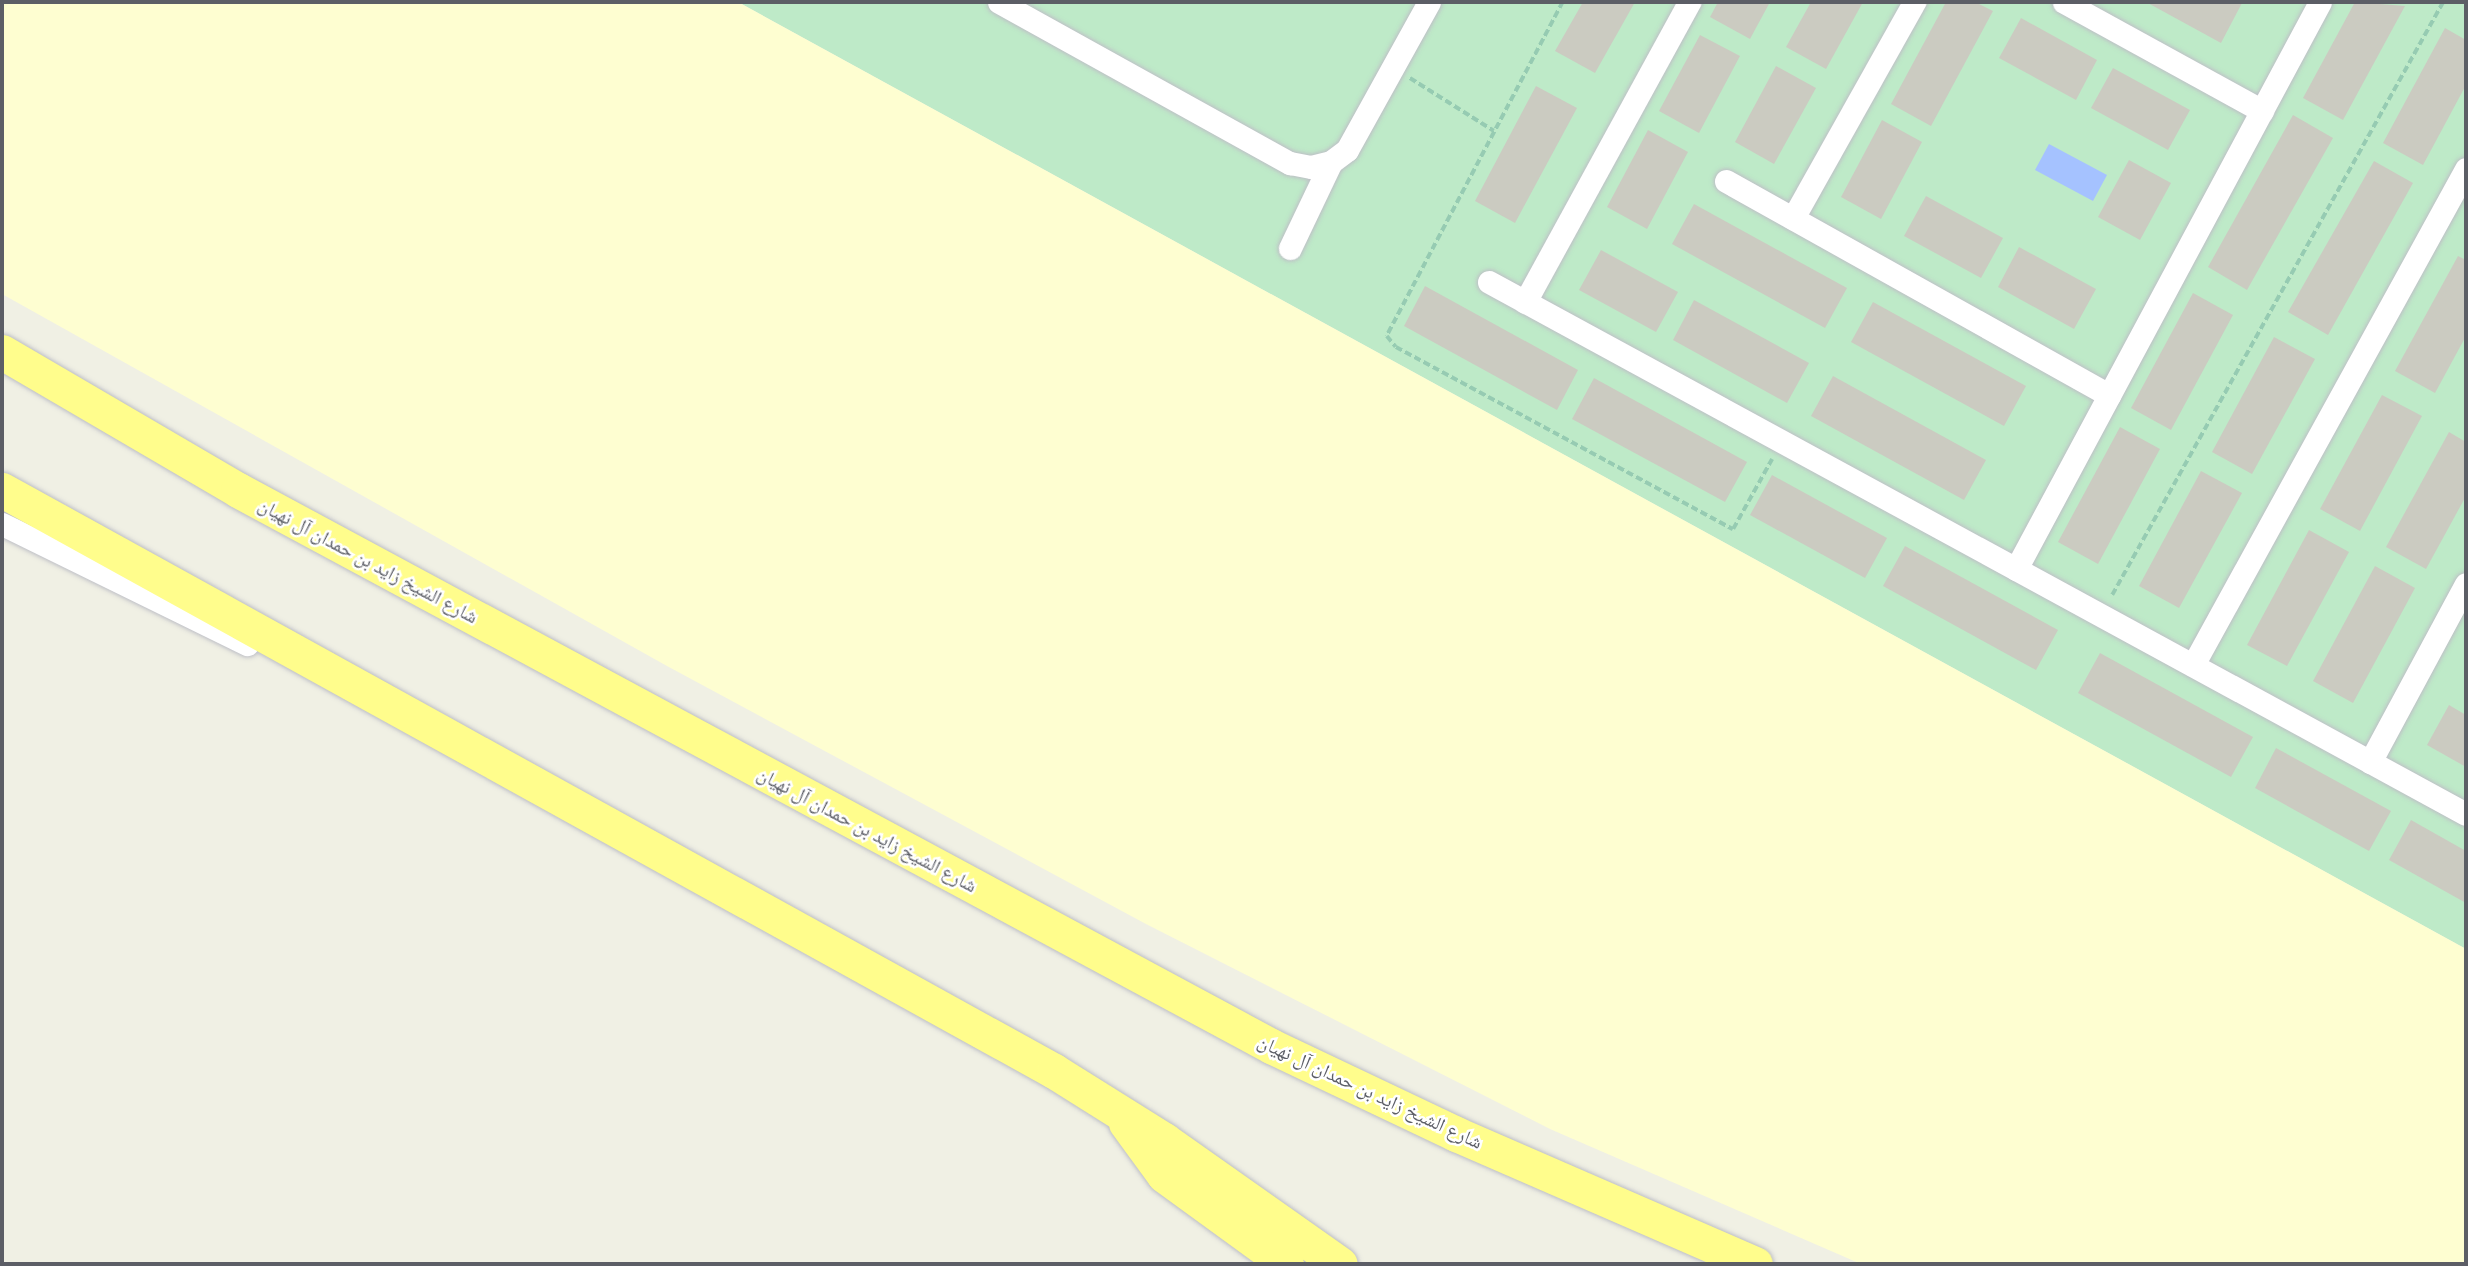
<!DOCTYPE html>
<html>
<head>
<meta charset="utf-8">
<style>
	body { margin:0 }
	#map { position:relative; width:2468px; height:1266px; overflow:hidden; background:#f0f0e4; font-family:Raleway,"Noto Naskh Arabic",sans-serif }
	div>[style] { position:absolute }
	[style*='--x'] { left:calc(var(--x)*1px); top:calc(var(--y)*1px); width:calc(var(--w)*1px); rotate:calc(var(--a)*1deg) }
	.green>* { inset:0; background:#beeac8 }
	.sand>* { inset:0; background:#fefed1 }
	.water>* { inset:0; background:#a5c2ff }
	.building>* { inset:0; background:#cbcbc1 }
	.path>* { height:3.5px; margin-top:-1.75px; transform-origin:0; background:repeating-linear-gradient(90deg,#96cbb2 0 7px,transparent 0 10.5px) }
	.roads { filter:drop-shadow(0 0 2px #bebfc6) drop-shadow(0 0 2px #bebfc6) }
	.minor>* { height:23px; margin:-11.5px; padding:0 11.5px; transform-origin:11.5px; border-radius:11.5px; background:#fff }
	.highway>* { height:35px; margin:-17.5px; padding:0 17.5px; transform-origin:17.5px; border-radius:17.5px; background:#fffd8c }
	span { translate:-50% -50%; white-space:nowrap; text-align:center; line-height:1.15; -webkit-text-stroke:5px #fff; paint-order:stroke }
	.street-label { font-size:19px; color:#5c5e66 }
	.frame { position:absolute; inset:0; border:4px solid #5c5e66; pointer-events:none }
</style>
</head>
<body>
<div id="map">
	<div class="green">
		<i style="clip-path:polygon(738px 2px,2466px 2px,2466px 949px)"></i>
	</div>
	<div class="sand">
		<i style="clip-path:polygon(2px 2px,738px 2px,2466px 949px,2466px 1264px,1861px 1264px,1550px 1129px,1146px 924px,667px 666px,2px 294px)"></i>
	</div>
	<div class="water">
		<i style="clip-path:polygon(2049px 144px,2107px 175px,2093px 201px,2035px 170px)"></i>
	</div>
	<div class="building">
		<i style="clip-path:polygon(1583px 2px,1635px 2px,1595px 73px,1555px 51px)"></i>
		<i style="clip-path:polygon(1718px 2px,1770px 2px,1750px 39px,1710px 17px)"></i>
		<i style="clip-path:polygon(1811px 2px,1863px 2px,1826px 69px,1786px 47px)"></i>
		<i style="clip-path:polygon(1946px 2px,1975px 2px,1993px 11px,1931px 126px,1891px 104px)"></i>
		<i style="clip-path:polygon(2146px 2px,2241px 2px,2242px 3px,2221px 43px)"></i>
		<i style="clip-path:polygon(2355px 2px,2405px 6px,2343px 120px,2303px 98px)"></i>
		<i style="clip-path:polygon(2021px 18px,2097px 60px,2076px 100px,1999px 58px)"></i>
		<i style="clip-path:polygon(2445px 28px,2466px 40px,2466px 85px,2423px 165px,2383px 143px)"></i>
		<i style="clip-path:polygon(1700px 35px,1740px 56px,1699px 133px,1659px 111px)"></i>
		<i style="clip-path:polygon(1776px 66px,1816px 88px,1774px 164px,1735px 142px)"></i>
		<i style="clip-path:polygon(2113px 68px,2190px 110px,2168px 150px,2091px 108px)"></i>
		<i style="clip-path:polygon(1536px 86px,1577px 108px,1515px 223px,1475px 201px)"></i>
		<i style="clip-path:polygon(2293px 115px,2333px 138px,2247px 290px,2208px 267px)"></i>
		<i style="clip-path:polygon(1882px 120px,1922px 142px,1881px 219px,1841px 197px)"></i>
		<i style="clip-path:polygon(1648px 130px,1688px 152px,1647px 229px,1607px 207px)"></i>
		<i style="clip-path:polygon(2129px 160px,2171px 183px,2140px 240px,2098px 217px)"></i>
		<i style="clip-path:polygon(2374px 161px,2413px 183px,2328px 335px,2288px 312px)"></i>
		<i style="clip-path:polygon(1926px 196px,2003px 238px,1981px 278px,1904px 236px)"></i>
		<i style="clip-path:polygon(1694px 204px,1847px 288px,1825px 328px,1672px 244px)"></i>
		<i style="clip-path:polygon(2019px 247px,2096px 289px,2074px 329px,1998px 287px)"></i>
		<i style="clip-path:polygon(1601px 250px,1678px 292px,1656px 332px,1579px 290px)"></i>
		<i style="clip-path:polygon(2458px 256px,2466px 260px,2466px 336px,2435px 393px,2395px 371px)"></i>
		<i style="clip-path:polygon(1425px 286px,1578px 370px,1557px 410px,1404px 326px)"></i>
		<i style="clip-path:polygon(2193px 293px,2233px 315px,2171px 430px,2131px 408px)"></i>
		<i style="clip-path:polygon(1694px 300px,1809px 363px,1787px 403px,1673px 340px)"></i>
		<i style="clip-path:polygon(1873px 302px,2026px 386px,2004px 426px,1851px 342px)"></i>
		<i style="clip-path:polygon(2274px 337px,2315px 359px,2252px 474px,2212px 452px)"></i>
		<i style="clip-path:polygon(1833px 376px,1986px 460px,1964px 500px,1811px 416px)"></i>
		<i style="clip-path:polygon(1594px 378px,1747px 462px,1725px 502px,1572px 419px)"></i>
		<i style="clip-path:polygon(2382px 395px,2422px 416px,2360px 531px,2320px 509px)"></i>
		<i style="clip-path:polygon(2120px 427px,2160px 449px,2098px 564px,2058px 542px)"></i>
		<i style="clip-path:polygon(2449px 432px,2466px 442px,2466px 496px,2426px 569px,2386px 547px)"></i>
		<i style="clip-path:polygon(2201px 471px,2242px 493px,2179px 608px,2139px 586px)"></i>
		<i style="clip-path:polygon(1772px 475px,1887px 538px,1865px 578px,1750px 515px)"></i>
		<i style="clip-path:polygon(2309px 530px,2349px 552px,2287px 666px,2247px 645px)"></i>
		<i style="clip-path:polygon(1905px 546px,2058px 630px,2036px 670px,1883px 586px)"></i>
		<i style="clip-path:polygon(2375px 566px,2415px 588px,2353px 703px,2313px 681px)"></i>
		<i style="clip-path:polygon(2100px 653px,2253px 737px,2231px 777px,2078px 693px)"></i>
		<i style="clip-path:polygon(2449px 705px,2466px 715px,2466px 767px,2427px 745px)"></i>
		<i style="clip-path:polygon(2276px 748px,2391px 811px,2369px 851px,2255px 788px)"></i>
		<i style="clip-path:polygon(2411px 820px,2466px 851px,2466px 903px,2389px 860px)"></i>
	</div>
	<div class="path">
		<i style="--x:1563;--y:2;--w:378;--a:117.8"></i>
		<i style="--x:1387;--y:336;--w:14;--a:51"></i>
		<i style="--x:1396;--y:347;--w:383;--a:28.4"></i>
		<i style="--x:1733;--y:529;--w:80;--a:-60.9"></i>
		<i style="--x:1410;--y:78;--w:99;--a:32.2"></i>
		<i style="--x:2112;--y:595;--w:679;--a:-60.83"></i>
	</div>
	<div class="roads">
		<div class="minor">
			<i style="--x:999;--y:2;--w:333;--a:29"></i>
			<i style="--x:1290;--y:163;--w:21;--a:11"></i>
			<i style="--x:1311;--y:167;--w:21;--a:-14"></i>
			<i style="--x:1331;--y:162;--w:20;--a:-37"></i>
			<i style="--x:1347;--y:150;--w:169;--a:-61"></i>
			<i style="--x:2064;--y:2;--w:226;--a:28.8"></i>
			<i style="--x:1726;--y:181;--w:439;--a:29.2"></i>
			<i style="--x:1793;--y:218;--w:248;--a:-60.7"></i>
			<i style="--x:1290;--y:248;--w:95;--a:-64.5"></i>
			<i style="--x:1489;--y:282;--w:1112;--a:28.57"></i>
			<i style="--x:1525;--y:302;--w:342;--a:-61.3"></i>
			<i style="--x:2;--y:524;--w:273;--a:26.1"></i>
			<i style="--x:2016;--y:569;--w:643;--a:-61.8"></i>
			<i style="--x:2193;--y:665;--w:566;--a:-61.17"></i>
			<i style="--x:2370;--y:762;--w:202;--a:-61.7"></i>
		</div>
		<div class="highway">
			<i style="--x:2;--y:352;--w:273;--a:30.3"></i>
			<i style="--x:238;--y:490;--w:1175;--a:28.29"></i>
			<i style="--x:1273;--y:1047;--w:203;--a:25.4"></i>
			<i style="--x:1456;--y:1134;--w:326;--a:23.5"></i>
			<i style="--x:2;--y:490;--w:1202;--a:28.91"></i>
			<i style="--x:1054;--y:1071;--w:130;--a:32.1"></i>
			<i style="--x:1164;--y:1140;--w:215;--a:35.2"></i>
			<i style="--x:1126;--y:1123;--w:64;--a:53.8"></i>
			<i style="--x:1164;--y:1175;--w:151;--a:36.1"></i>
		</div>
	</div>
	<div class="street-label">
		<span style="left:368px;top:561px;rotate:28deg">شارع الشيخ زايد بن حمدان آل نهيان</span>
		<span style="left:867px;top:830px;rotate:28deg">شارع الشيخ زايد بن حمدان آل نهيان</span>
		<span style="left:1370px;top:1092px;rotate:25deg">شارع الشيخ زايد بن حمدان آل نهيان</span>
	</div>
	<div class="frame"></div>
</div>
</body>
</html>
